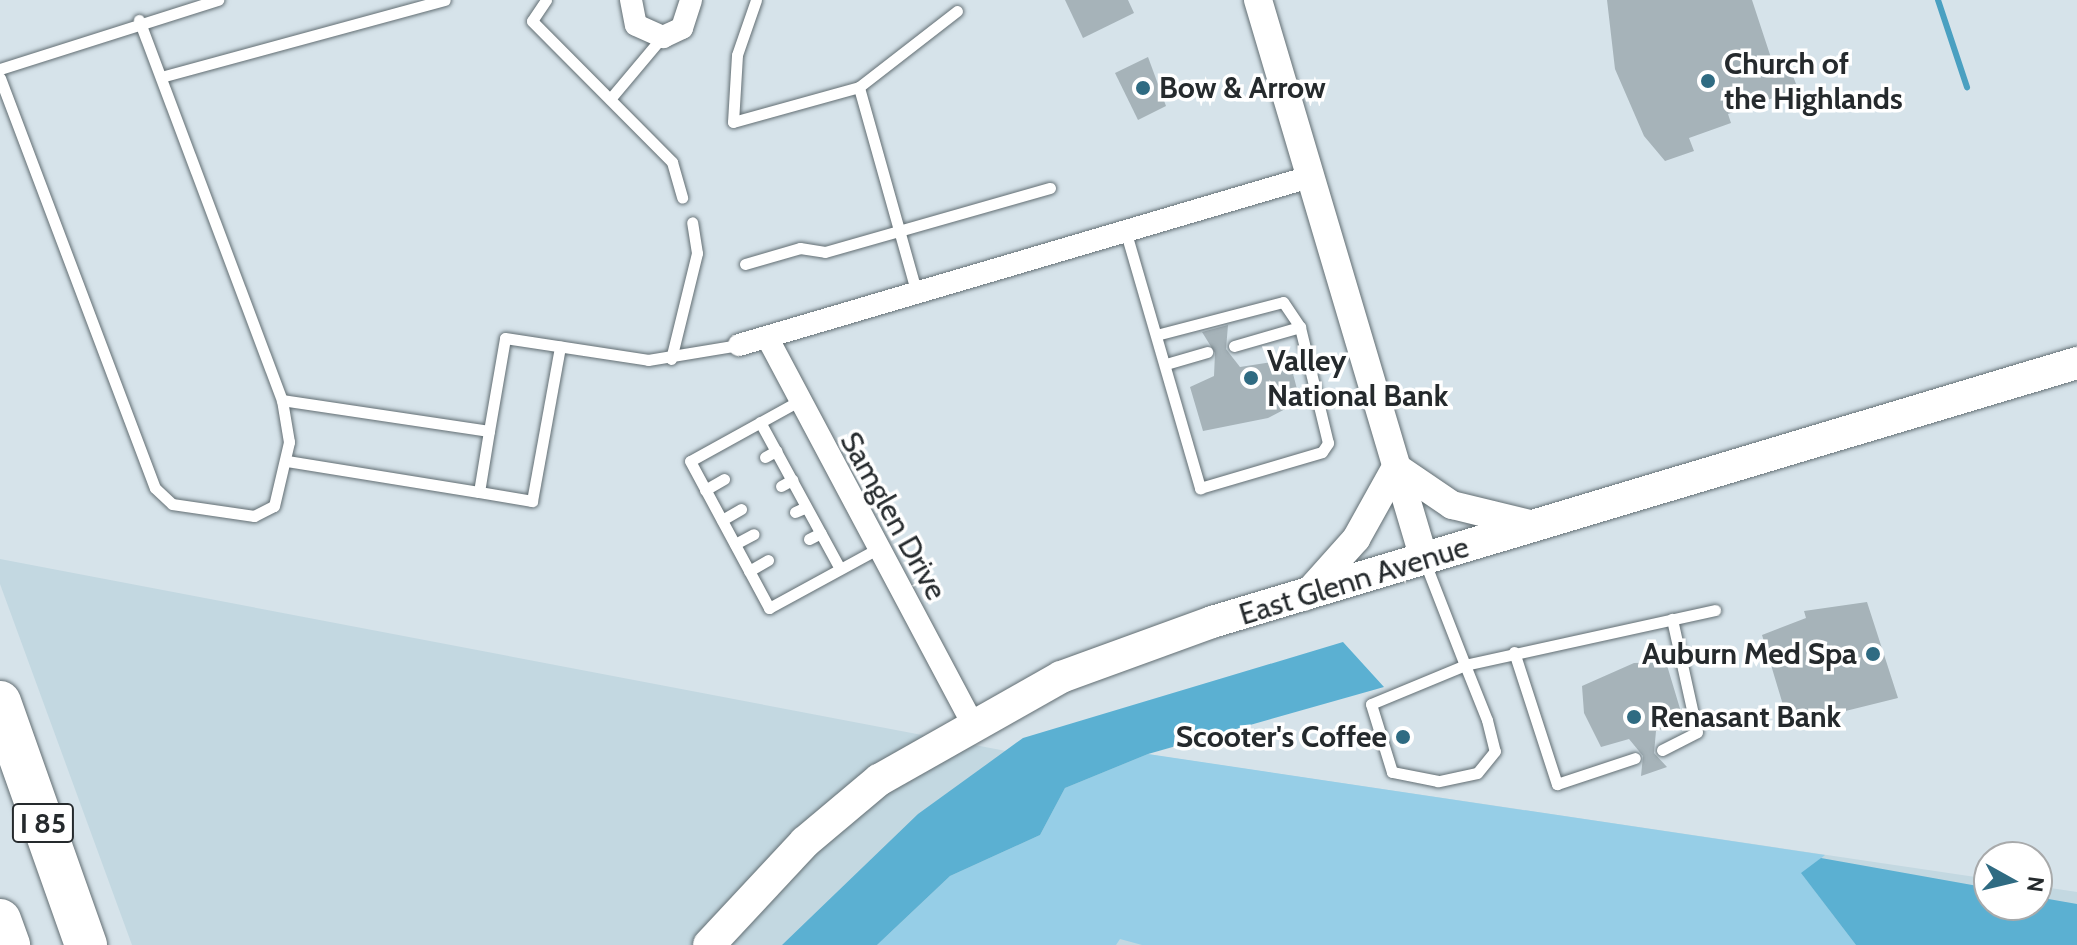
<!DOCTYPE html>
<html>
<head>
<meta charset="utf-8">
<style>
	body { margin:0 }
	#map { position:relative; width:2077px; height:945px; overflow:hidden; background:#d6e3ea; font-family:Cabin,sans-serif }
	div>[style] { position:absolute }
	[style*='--x'] { left:calc(var(--x)*1px); top:calc(var(--y)*1px); width:calc(var(--w)*1px); rotate:calc(var(--a)*1deg) }
	.built>* { inset:0; background:#c3d8e1 }
	.green>* { inset:0; background:#96cee7 }
	.forest>* { inset:0; background:#5bb0d2 }
	.stream>* { height:6px; margin:-3px; padding:0 3px; transform-origin:3px; border-radius:3px; background:#4aa0c1 }
	.building>* { inset:0; background:#a6b3b9 }
	.roads { filter:drop-shadow(0 0 2px #626e73) drop-shadow(0 0 2px #626e73) }
	.service>* { height:11px; margin:-5.5px; padding:0 5.5px; transform-origin:5.5px; border-radius:5.5px; background:#fff }
	.minor>* { height:22px; margin:-11px; padding:0 11px; transform-origin:11px; border-radius:11px; background:#fff }
	.tertiary>* { height:28px; margin:-14px; padding:0 14px; transform-origin:14px; border-radius:14px; background:#fff }
	.secondary>* { height:32px; margin:-16px; padding:0 16px; transform-origin:16px; border-radius:16px; background:#fff }
	.motorway>* { height:42px; margin:-21px; padding:0 21px; transform-origin:21px; border-radius:21px; background:#fff }
	.dots>* { width:22px; height:22px; translate:-50% -50%; box-sizing:border-box; border:4px solid #fff; border-radius:50% }
	span { translate:-50% -50%; white-space:nowrap; text-align:center; line-height:1.15; -webkit-text-stroke:7px #fff; paint-order:stroke }
	.shield-label span { padding:2px 6px; background:#fff; border:2px solid; border-radius:6px; -webkit-text-stroke-width:0 }
	.shield-label { font-size:28px; color:#252a2d; font-weight:700 }
	.poi-label { font-size:30px; color:#252a2d; font-weight:700 }
	.left { translate:0 -50%; text-align:left }
	.right { translate:-100% -50%; text-align:right }
	.street-label { font-size:30px; color:#252a2d }
	.north { position:absolute; left:1973px; top:841px; width:80px; height:80px; box-sizing:border-box; background:#fff; border:2px solid #a8aaab; border-radius:50%; rotate:98deg; font-size:22px; font-weight:700; line-height:32px; text-align:center; color:#252a2d }
	.north::after { content:''; display:block; margin:auto; width:28px; height:36px; background:#2f6b82; clip-path:polygon(50% 0,100% 100%,50% 72%,0 100%) }
</style>
</head>
<body>
<div id="map">
	<div class="built">
		<i style="clip-path:polygon(0 559px,1053px 760px,1092px 746px,1989px 879px,1989px 905px,2037px 905px,2037px 886px,2077px 892px,2077px 945px,132px 945px,0 584px)"></i>
	</div>
	<div class="green">
		<i style="clip-path:polygon(1148px 754px,1825px 855px,1802px 874px,1856px 945px,1142px 945px,1120px 939px,1116px 945px,877px 945px,950px 876px,1040px 835px,1065px 788px)"></i>
	</div>
	<div class="forest">
		<i style="clip-path:polygon(1343px 642px,1384px 687px,1148px 754px,1065px 788px,1040px 835px,950px 876px,877px 945px,782px 945px,918px 814px,1023px 738px)"></i>
		<i style="clip-path:polygon(1821px 858px,1989px 888px,1989px 905px,2037px 905px,2037px 897px,2077px 904px,2077px 945px,1856px 945px,1801px 873px)"></i>
	</div>
	<div class="stream">
		<i style="--x:1938;--y:0;--w:92;--a:71.6"></i>
	</div>
	<div class="building">
		<i style="clip-path:polygon(1065px 0,1128px 0,1134px 13px,1083px 38px)"></i>
		<i style="clip-path:polygon(1607px 0,1752px 0,1777px 76px,1791px 71px,1798px 89px,1728px 114px,1731px 123px,1689px 138px,1694px 151px,1665px 161px,1644px 136px,1615px 69px)"></i>
		<i style="clip-path:polygon(1148px 57px,1166px 106px,1138px 120px,1115px 73px)"></i>
		<i style="clip-path:polygon(1228px 325px,1226px 349px,1240px 367px,1279px 361px,1281px 369px,1291px 366px,1298px 393px,1289px 395px,1291px 406px,1268px 418px,1203px 431px,1190px 387px,1214px 376px,1215px 353px,1202px 332px)"></i>
		<i style="clip-path:polygon(1867px 602px,1898px 698px,1789px 725px,1762px 635px,1806px 618px,1804px 611px)"></i>
		<i style="clip-path:polygon(1666px 662px,1684px 722px,1656px 731px,1654px 753px,1667px 767px,1641px 776px,1643px 756px,1629px 739px,1601px 747px,1584px 713px,1582px 686px,1634px 663px)"></i>
	</div>
	<div class="roads">
		<div class="service">
			<i style="--x:546;--y:0;--w:25;--a:124"></i>
			<i style="--x:532;--y:21;--w:199;--a:45.2"></i>
			<i style="--x:672;--y:162;--w:37;--a:74"></i>
			<i style="--x:756;--y:0;--w:58;--a:109.1"></i>
			<i style="--x:737;--y:55;--w:67;--a:93.4"></i>
			<i style="--x:733;--y:122;--w:131;--a:-15.5"></i>
			<i style="--x:139;--y:20;--w:406;--a:69.4"></i>
			<i style="--x:0;--y:69;--w:229;--a:-17.6"></i>
			<i style="--x:161;--y:77;--w:294;--a:-15.2"></i>
			<i style="--x:0;--y:78;--w:438;--a:69.3"></i>
			<i style="--x:155;--y:488;--w:23;--a:43"></i>
			<i style="--x:172;--y:504;--w:83;--a:8.3"></i>
			<i style="--x:254;--y:516;--w:22;--a:-27"></i>
			<i style="--x:274;--y:506;--w:66;--a:-76.8"></i>
			<i style="--x:289;--y:442;--w:43;--a:-99.5"></i>
			<i style="--x:282;--y:400;--w:209;--a:8.5"></i>
			<i style="--x:489;--y:431;--w:94;--a:-80.2"></i>
			<i style="--x:505;--y:338;--w:145;--a:8.7"></i>
			<i style="--x:648;--y:360;--w:92;--a:-9.4"></i>
			<i style="--x:610;--y:99;--w:81;--a:-50"></i>
			<i style="--x:1126;--y:233;--w:266;--a:73.8"></i>
			<i style="--x:1200;--y:488;--w:127;--a:-16.4"></i>
			<i style="--x:1322;--y:452;--w:11;--a:-56"></i>
			<i style="--x:1328;--y:443;--w:119;--a:-103.6"></i>
			<i style="--x:1300;--y:327;--w:30;--a:-124"></i>
			<i style="--x:1283;--y:302;--w:131;--a:165.4"></i>
			<i style="--x:745;--y:264;--w:57;--a:-16.2"></i>
			<i style="--x:800;--y:248;--w:25;--a:9"></i>
			<i style="--x:825;--y:252;--w:234;--a:-15.9"></i>
			<i style="--x:917;--y:294;--w:215;--a:-105.7"></i>
			<i style="--x:859;--y:87;--w:124;--a:-37.8"></i>
			<i style="--x:1234;--y:346;--w:69;--a:-16.1"></i>
			<i style="--x:671;--y:359;--w:109;--a:-76.2"></i>
			<i style="--x:697;--y:253;--w:31;--a:-99"></i>
			<i style="--x:1166;--y:364;--w:43;--a:-16.3"></i>
			<i style="--x:797;--y:402;--w:122;--a:151.1"></i>
			<i style="--x:690;--y:461;--w:167;--a:61.7"></i>
			<i style="--x:769;--y:608;--w:123;--a:-28.6"></i>
			<i style="--x:760;--y:422;--w:167;--a:61.4"></i>
			<i style="--x:765;--y:457;--w:13;--a:-29"></i>
			<i style="--x:287;--y:461;--w:194;--a:9.2"></i>
			<i style="--x:479;--y:492;--w:62;--a:-80.7"></i>
			<i style="--x:781;--y:486;--w:13;--a:-29"></i>
			<i style="--x:705;--y:490;--w:22;--a:-30"></i>
			<i style="--x:479;--y:492;--w:54;--a:9.6"></i>
			<i style="--x:532;--y:501;--w:157;--a:-79.7"></i>
			<i style="--x:795;--y:512;--w:12;--a:-24"></i>
			<i style="--x:722;--y:520;--w:22;--a:-30"></i>
			<i style="--x:809;--y:539;--w:13;--a:-27"></i>
			<i style="--x:735;--y:544;--w:21;--a:-28"></i>
			<i style="--x:1424;--y:560;--w:113;--a:68.7"></i>
			<i style="--x:1465;--y:665;--w:59;--a:68.2"></i>
			<i style="--x:1487;--y:720;--w:32;--a:76"></i>
			<i style="--x:1495;--y:751;--w:28;--a:129"></i>
			<i style="--x:1477;--y:773;--w:40;--a:168"></i>
			<i style="--x:1438;--y:781;--w:47;--a:-168.9"></i>
			<i style="--x:1392;--y:772;--w:71;--a:-107.2"></i>
			<i style="--x:1371;--y:704;--w:102;--a:-22.5"></i>
			<i style="--x:1465;--y:665;--w:256;--a:-12.4"></i>
			<i style="--x:749;--y:571;--w:22;--a:-30"></i>
			<i style="--x:1514;--y:652;--w:139;--a:72"></i>
			<i style="--x:1557;--y:784;--w:82;--a:-18.4"></i>
			<i style="--x:1662;--y:750;--w:39;--a:-27"></i>
			<i style="--x:1697;--y:732;--w:116;--a:-102.5"></i>
		</div>
		<div class="minor">
			<i style="--x:631;--y:0;--w:25;--a:79"></i>
			<i style="--x:636;--y:25;--w:30;--a:24"></i>
			<i style="--x:663;--y:37;--w:21;--a:-25"></i>
			<i style="--x:682;--y:28;--w:29;--a:-72"></i>
			<i style="--x:767;--y:337;--w:436;--a:62"></i>
			<i style="--x:739;--y:345;--w:598;--a:-16.41"></i>
		</div>
		<div class="tertiary">
			<i style="--x:1258;--y:0;--w:583;--a:73.46"></i>
			<i style="--x:1396;--y:467;--w:68;--a:34.2"></i>
			<i style="--x:1452;--y:505;--w:89;--a:13.7"></i>
			<i style="--x:1304;--y:597;--w:78;--a:-48.1"></i>
			<i style="--x:1356;--y:539;--w:82;--a:-60.9"></i>
		</div>
		<div class="secondary">
			<i style="--x:709;--y:945;--w:141;--a:-47"></i>
			<i style="--x:805;--y:842;--w:97;--a:-40"></i>
			<i style="--x:879;--y:780;--w:209;--a:-29.5"></i>
			<i style="--x:1061;--y:677;--w:161;--a:-20"></i>
			<i style="--x:1212;--y:622;--w:903;--a:-16.67"></i>
		</div>
		<div class="motorway">
			<i style="--x:0;--y:702;--w:258;--a:70.5"></i>
			<i style="--x:0;--y:920;--w:27;--a:70"></i>
		</div>
	</div>
	<div class="dots">
		<i style="left:1708px;top:81px;background:#2f6b82"></i>
		<i style="left:1143px;top:88px;background:#2f6b82"></i>
		<i style="left:1251px;top:378px;background:#2f6b82"></i>
		<i style="left:1873px;top:654px;background:#2f6b82"></i>
		<i style="left:1634px;top:717px;background:#2f6b82"></i>
		<i style="left:1403px;top:737px;background:#2f6b82"></i>
	</div>
	<div class="shield-label">
		<span style="left:43px;top:823px">I 85</span>
	</div>
	<div class="poi-label">
		<span class="left" style="left:1724px;top:81px">Church of<br>the Highlands</span>
		<span class="left" style="left:1159px;top:88px">Bow &amp; Arrow</span>
		<span class="left" style="left:1267px;top:378px">Valley<br>National Bank</span>
		<span class="right" style="left:1857px;top:654px">Auburn Med Spa</span>
		<span class="left" style="left:1650px;top:717px">Renasant Bank</span>
		<span class="right" style="left:1387px;top:737px">Scooter's Coffee</span>
	</div>
	<div class="street-label">
		<span style="left:893px;top:516px;rotate:61deg">Samglen Drive</span>
		<span style="left:1354px;top:581px;rotate:-17deg">East Glenn Avenue</span>
	</div>
	<div class="north">N</div>
</div>
</body>
</html>
